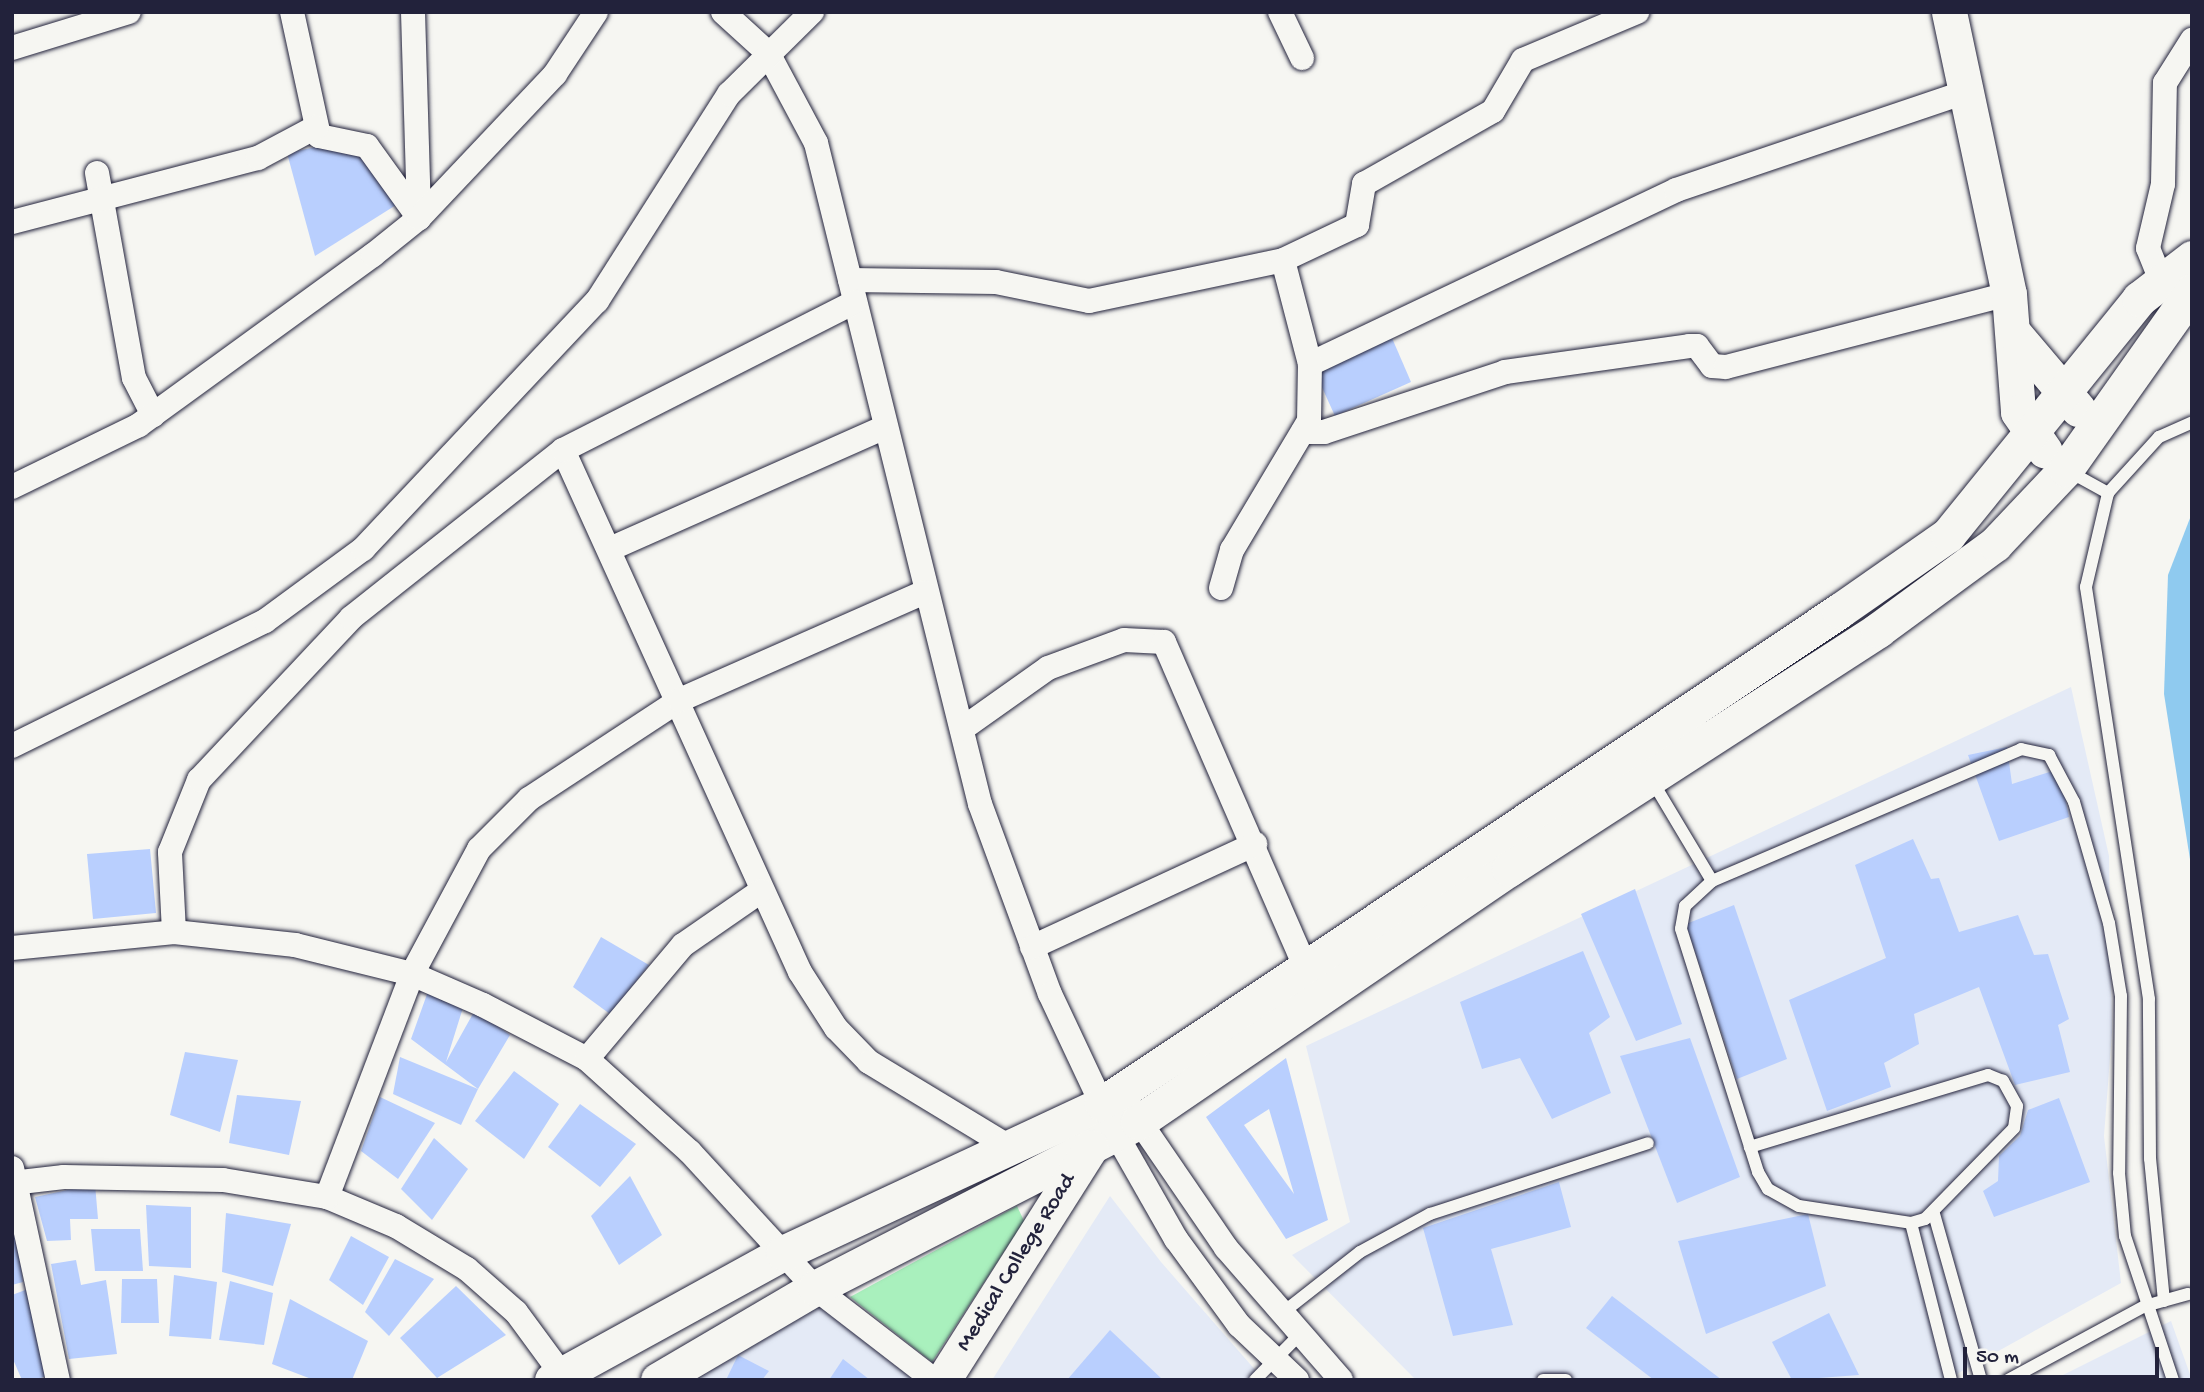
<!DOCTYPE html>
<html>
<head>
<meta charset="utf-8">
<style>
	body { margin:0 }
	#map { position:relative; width:2204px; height:1392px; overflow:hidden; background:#f6f6f2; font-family:"Gochi Hand",sans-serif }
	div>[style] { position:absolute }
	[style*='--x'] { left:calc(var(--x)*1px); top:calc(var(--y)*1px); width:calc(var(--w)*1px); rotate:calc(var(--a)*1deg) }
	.built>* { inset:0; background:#e4eaf6 }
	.green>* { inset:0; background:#a9f0bd }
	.water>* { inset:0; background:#8fcaef }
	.building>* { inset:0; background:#b9cffe }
	.roads { filter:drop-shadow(0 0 2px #22223b) drop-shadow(0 0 2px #22223b) }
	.lane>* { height:12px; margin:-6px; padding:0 6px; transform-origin:6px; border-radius:6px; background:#f6f6f2 }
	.street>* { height:24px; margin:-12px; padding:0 12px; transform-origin:12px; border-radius:12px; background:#f6f6f2 }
	.secondary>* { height:35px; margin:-17.5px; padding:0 17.5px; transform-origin:17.5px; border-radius:17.5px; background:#f6f6f2 }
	span { translate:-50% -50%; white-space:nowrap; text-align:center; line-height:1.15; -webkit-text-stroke:5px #f6f6f2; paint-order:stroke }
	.street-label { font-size:23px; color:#22223b }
	.frame { position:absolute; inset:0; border:14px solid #22223b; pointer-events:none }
	.scale { position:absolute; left:1963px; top:1347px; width:196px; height:32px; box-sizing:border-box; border:4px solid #22223b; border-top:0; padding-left:9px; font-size:21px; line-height:24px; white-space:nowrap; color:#22223b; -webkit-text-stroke:5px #f6f6f2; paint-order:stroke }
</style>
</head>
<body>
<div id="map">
	<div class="built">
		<i style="clip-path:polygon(2071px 687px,2109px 856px,2112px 1032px,2104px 1136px,2121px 1283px,1946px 1380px,1416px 1380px,1292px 1255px,1350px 1222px,1306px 1046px)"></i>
		<i style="clip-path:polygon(1110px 1196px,1161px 1262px,1264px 1380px,992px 1380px)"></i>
		<i style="clip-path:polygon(815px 1288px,934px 1380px,656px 1380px)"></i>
		<i style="clip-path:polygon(2171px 1321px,2192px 1380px,2053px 1380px)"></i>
	</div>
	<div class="green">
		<i style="clip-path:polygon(1017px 1206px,1024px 1221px,932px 1362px,850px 1297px)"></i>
	</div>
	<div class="water">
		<i style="clip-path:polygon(2192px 513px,2192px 872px,2164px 694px,2168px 575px)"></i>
	</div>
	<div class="building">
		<i style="clip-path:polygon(363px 137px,404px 200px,315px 256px,287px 153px)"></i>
		<i style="clip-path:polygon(1392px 338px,1411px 382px,1335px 416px,1315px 372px)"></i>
		<i style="clip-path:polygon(2007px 747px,2012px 784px,2059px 769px,2069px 817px,1999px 841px,1968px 755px)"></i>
		<i style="clip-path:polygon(1913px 839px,1931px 879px,1939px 878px,1959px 932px,2018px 915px,2034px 955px,2048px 954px,2069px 1019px,2058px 1025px,2070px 1072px,2015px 1085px,1979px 987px,1914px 1014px,1919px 1044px,1884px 1063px,1891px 1087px,1827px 1111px,1789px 1000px,1886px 958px,1855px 865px)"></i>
		<i style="clip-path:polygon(150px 849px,156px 913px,93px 919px,87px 854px)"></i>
		<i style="clip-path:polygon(1635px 889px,1682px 1024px,1636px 1041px,1581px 914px)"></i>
		<i style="clip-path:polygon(1734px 905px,1787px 1059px,1737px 1079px,1686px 924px)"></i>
		<i style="clip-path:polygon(601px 937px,649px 965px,610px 1014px,573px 987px)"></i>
		<i style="clip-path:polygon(1583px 951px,1610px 1017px,1589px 1033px,1611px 1093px,1552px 1119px,1520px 1058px,1482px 1069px,1460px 1002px)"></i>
		<i style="clip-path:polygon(431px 983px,466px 998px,446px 1062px,475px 1010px,510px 1035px,478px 1089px,411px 1039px)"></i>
		<i style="clip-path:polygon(1690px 1038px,1740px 1177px,1677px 1203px,1620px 1056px)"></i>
		<i style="clip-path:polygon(185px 1052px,238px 1060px,220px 1132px,170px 1115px)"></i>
		<i style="clip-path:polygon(400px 1057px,478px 1089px,461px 1125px,393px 1094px)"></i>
		<i style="clip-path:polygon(evenodd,1286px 1058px,1328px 1220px,1286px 1239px,1206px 1117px,1286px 1058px,1269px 1109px,1294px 1194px,1244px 1125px,1269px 1109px)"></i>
		<i style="clip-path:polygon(514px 1071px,559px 1104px,524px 1159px,475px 1121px)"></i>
		<i style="clip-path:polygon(237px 1095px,301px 1101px,289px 1155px,229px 1143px)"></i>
		<i style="clip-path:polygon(380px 1097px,435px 1123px,398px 1179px,361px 1151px)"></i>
		<i style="clip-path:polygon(2059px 1098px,2090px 1182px,1994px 1217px,1983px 1191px,1998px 1181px,1999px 1156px,2020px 1136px,2028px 1110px)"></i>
		<i style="clip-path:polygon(580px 1104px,636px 1144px,600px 1187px,548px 1147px)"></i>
		<i style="clip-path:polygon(434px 1138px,468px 1169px,432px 1220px,401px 1189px)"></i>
		<i style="clip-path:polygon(630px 1176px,662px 1235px,619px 1265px,591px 1216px)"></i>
		<i style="clip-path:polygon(1559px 1182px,1571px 1227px,1491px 1249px,1513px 1325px,1453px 1336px,1423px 1228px)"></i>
		<i style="clip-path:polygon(95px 1184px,98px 1219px,70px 1219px,71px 1240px,47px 1241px,35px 1197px)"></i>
		<i style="clip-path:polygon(146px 1205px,191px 1207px,191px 1268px,149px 1266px)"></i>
		<i style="clip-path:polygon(226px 1213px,291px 1224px,273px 1286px,222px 1272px)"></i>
		<i style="clip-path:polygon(1808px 1214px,1826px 1286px,1706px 1334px,1678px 1241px)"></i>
		<i style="clip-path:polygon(15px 1226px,23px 1282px,12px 1285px,12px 1227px)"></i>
		<i style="clip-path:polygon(91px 1229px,140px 1229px,143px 1271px,95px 1271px)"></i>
		<i style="clip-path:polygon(351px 1236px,389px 1257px,363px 1305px,329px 1280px)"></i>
		<i style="clip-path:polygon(395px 1259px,434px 1279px,389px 1336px,365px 1312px)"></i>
		<i style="clip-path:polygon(76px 1260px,81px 1285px,106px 1280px,117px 1354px,69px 1359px,51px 1264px)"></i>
		<i style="clip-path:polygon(174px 1275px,217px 1282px,211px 1339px,169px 1336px)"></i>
		<i style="clip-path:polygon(122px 1279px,157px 1279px,159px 1323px,121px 1323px)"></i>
		<i style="clip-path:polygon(230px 1281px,273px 1293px,264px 1345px,219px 1340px)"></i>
		<i style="clip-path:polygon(456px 1286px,506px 1335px,437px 1378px,400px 1338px)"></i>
		<i style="clip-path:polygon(28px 1289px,46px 1376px,36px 1380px,22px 1380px,12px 1357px,12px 1295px)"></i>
		<i style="clip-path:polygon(1612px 1296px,1722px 1380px,1654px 1380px,1586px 1328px)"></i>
		<i style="clip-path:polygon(290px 1299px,368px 1341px,352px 1380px,314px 1380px,272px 1364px)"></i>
		<i style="clip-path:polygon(1829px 1313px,1859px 1375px,1792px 1380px,1772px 1342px)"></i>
		<i style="clip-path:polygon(1110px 1330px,1163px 1380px,1067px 1380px)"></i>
		<i style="clip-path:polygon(738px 1355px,769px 1371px,762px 1380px,726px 1380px)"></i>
		<i style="clip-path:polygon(843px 1359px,870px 1380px,829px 1380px)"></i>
	</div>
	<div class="roads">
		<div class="lane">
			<i style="--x:2068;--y:471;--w:46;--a:28.8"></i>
			<i style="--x:1651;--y:779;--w:119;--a:59.1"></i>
			<i style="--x:1712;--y:881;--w:37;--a:137"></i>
			<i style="--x:1685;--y:906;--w:23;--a:100"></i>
			<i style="--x:1681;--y:929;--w:255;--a:72.4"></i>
			<i style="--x:1758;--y:1172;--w:20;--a:60"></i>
			<i style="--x:1768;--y:1189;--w:35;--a:29"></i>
			<i style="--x:1799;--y:1206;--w:113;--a:8.6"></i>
			<i style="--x:1911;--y:1223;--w:15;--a:-16"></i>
			<i style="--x:1925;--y:1219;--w:127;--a:-45.6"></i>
			<i style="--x:2014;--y:1128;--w:22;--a:-82"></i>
			<i style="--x:2017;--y:1106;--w:29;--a:-119"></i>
			<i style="--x:2003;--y:1081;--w:16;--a:-158"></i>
			<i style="--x:1988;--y:1075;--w:249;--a:163.2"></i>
			<i style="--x:1712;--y:881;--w:336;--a:-23.1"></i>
			<i style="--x:2021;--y:749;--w:29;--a:12"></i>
			<i style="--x:2049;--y:755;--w:53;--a:62"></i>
			<i style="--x:2074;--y:802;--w:126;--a:73.9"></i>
			<i style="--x:2109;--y:923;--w:74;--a:80.7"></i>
			<i style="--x:2121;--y:996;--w:177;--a:90.6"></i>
			<i style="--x:2119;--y:1173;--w:63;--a:84.6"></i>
			<i style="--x:2125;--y:1236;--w:152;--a:71.6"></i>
			<i style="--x:1934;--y:1214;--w:173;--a:74.2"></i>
			<i style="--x:1911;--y:1223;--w:162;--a:75.7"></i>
			<i style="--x:2164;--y:1301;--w:143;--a:-95.6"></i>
			<i style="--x:2150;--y:1159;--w:160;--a:-90.4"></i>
			<i style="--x:2149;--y:999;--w:417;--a:-98.7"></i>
			<i style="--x:2086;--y:587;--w:97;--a:-76.8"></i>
			<i style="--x:2108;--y:493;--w:76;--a:-47.7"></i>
			<i style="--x:2159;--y:437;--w:36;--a:-24"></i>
			<i style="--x:1281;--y:1314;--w:100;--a:-38.1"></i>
			<i style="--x:1360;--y:1252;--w:80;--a:-28.5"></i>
			<i style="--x:1430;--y:1214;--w:229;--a:-18"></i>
			<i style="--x:1255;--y:1380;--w:63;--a:-45.6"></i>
			<i style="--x:1543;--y:1380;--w:23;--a:0"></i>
			<i style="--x:2008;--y:1380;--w:156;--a:-28.4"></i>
			<i style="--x:2145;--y:1306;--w:45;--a:-15.6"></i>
		</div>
		<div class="street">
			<i style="--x:292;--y:12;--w:127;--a:77.7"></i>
			<i style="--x:319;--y:136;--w:49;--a:11.8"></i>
			<i style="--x:367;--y:146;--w:89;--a:54.2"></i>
			<i style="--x:413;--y:12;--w:206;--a:88.3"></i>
			<i style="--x:723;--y:12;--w:61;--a:42.3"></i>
			<i style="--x:768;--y:53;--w:102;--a:61.9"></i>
			<i style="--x:816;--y:143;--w:681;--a:76.07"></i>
			<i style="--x:980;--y:804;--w:202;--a:69.8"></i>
			<i style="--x:1050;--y:994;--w:155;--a:64.8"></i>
			<i style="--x:1116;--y:1134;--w:121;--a:60.3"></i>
			<i style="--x:1176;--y:1239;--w:107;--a:53.8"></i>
			<i style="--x:1239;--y:1325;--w:80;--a:43.5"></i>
			<i style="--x:1280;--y:12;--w:51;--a:64.4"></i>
			<i style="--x:12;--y:48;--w:122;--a:-17.1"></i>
			<i style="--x:97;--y:173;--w:208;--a:79.8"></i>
			<i style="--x:134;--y:378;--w:42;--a:62.8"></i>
			<i style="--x:12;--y:222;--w:254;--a:-14.6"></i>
			<i style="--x:258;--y:158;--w:66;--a:-28.1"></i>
			<i style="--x:2160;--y:278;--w:32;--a:-112"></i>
			<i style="--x:2148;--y:248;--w:66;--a:-76.8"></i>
			<i style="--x:2163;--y:184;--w:101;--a:-88.9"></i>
			<i style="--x:2165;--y:83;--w:51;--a:-57.9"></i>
			<i style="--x:850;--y:280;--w:146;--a:0.8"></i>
			<i style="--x:996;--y:282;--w:95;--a:11.5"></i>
			<i style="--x:1089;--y:301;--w:198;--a:-11.9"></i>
			<i style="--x:1283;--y:260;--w:82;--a:-25.3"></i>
			<i style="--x:1357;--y:225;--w:42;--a:-80.3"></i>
			<i style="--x:1364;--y:184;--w:148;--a:-29.5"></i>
			<i style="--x:1493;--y:111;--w:59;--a:-59.5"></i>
			<i style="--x:1523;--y:60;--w:124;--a:-22.8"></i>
			<i style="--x:1310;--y:364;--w:405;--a:-25.4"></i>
			<i style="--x:1676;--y:190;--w:303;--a:-18.7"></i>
			<i style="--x:1303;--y:432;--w:21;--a:0"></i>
			<i style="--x:1324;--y:432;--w:191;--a:-18.3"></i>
			<i style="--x:1505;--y:372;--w:186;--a:-8"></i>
			<i style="--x:1689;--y:346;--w:8;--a:0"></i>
			<i style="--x:1697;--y:346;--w:25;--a:53"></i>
			<i style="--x:1712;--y:366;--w:14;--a:4"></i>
			<i style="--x:1726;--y:367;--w:292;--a:-14.5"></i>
			<i style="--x:563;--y:450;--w:573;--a:65.58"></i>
			<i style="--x:800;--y:972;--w:67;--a:57.3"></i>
			<i style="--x:836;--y:1028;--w:47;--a:45.9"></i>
			<i style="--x:869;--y:1062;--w:166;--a:31.2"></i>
			<i style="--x:12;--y:487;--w:141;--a:-26"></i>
			<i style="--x:139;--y:425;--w:289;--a:-36"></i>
			<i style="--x:373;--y:255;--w:59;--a:-38.8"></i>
			<i style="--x:419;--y:218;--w:198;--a:-46.6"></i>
			<i style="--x:555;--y:74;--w:74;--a:-56.5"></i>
			<i style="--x:610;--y:549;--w:301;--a:-23.9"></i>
			<i style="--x:1221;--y:588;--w:40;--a:-74"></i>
			<i style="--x:1232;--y:550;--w:150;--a:-59.2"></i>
			<i style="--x:1309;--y:421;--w:57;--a:-89"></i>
			<i style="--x:1310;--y:364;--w:107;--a:-104.6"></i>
			<i style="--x:962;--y:729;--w:105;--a:-35.3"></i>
			<i style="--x:1048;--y:668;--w:81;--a:-20.2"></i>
			<i style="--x:1124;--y:640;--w:40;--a:2.9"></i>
			<i style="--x:1164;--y:642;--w:354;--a:66.5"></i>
			<i style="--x:12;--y:746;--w:282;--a:-26.3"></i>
			<i style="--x:265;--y:621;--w:122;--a:-36.3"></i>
			<i style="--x:363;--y:549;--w:341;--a:-46.7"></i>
			<i style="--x:597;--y:301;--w:246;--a:-57.5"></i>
			<i style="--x:729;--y:94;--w:117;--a:-44.7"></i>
			<i style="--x:174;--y:932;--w:80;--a:-92.9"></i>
			<i style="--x:170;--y:852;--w:78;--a:-68.1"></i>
			<i style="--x:199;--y:780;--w:222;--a:-46.8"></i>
			<i style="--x:351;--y:618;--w:270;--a:-38.4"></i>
			<i style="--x:563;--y:450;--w:327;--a:-26.9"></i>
			<i style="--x:1032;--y:947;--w:246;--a:-24.8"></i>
			<i style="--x:12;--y:948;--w:163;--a:-5.6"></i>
			<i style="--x:174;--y:932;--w:122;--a:6.1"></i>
			<i style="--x:295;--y:945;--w:121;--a:13.9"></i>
			<i style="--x:412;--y:974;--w:77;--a:23.6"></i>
			<i style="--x:483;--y:1005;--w:117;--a:27.4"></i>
			<i style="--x:587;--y:1059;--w:139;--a:42.1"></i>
			<i style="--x:690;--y:1152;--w:185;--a:47.4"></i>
			<i style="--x:815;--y:1288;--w:150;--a:37.7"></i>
			<i style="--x:587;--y:1059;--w:149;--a:-49.9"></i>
			<i style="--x:683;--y:945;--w:95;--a:-34.7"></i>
			<i style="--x:1131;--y:1109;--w:168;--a:55.6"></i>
			<i style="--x:1226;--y:1248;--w:175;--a:48.9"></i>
			<i style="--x:12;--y:1168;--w:217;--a:77.8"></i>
			<i style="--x:12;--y:1183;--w:52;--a:-6.6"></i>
			<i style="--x:64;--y:1177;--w:159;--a:1.1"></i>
			<i style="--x:223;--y:1180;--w:105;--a:9.3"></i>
			<i style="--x:327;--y:1197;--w:75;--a:22.8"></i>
			<i style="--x:396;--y:1226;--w:83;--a:31.2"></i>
			<i style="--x:467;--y:1269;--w:65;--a:41.3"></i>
			<i style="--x:516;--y:1312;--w:84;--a:53.7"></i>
			<i style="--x:327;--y:1197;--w:239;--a:-69.1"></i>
			<i style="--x:412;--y:974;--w:142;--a:-61.8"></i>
			<i style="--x:479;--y:849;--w:71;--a:-45"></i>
			<i style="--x:529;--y:799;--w:181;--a:-33.3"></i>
			<i style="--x:680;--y:700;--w:266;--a:-23.8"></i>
		</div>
		<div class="secondary">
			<i style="--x:1949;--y:12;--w:288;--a:78"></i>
			<i style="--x:2009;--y:294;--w:118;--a:85.6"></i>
			<i style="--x:2018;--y:412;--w:47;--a:55.3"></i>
			<i style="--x:2013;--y:332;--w:101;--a:49.8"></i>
			<i style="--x:552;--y:1380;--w:264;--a:-28.8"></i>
			<i style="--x:783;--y:1253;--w:352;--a:-25"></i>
			<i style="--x:1102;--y:1104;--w:887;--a:-33.78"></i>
			<i style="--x:1839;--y:611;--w:133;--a:-34.9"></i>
			<i style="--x:1948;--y:535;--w:304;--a:-51"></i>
			<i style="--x:2139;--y:299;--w:67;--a:-37.7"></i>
			<i style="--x:658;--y:1380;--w:182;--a:-30.4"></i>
			<i style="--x:815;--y:1288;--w:363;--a:-27.2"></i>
			<i style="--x:1138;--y:1122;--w:449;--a:-34.3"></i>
			<i style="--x:1509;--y:869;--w:440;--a:-32.9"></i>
			<i style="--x:1878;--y:630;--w:145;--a:-36.3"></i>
			<i style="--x:1995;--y:544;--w:103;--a:-46.6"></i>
			<i style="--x:2066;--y:469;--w:218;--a:-54.7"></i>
			<i style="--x:943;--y:1380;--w:276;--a:-57.6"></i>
		</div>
	</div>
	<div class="street-label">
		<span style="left:1017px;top:1263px;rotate:-58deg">Medical College Road</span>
	</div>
	<div class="frame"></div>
	<div class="scale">50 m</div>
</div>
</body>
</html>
